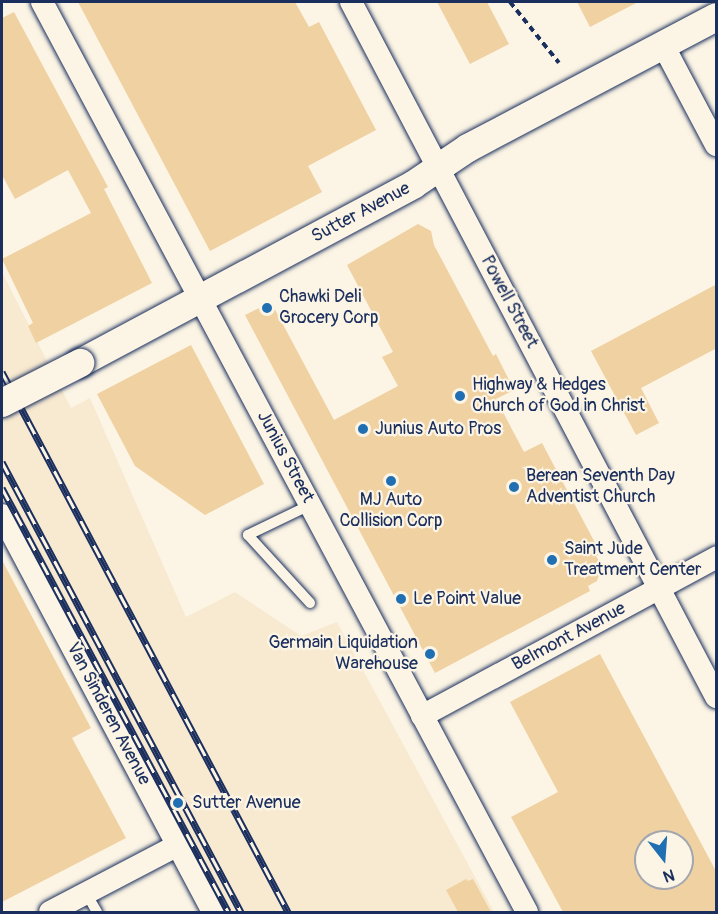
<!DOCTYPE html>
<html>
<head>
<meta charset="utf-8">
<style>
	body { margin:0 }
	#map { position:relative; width:718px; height:914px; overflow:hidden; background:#fcf5e5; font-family:Pangolin,sans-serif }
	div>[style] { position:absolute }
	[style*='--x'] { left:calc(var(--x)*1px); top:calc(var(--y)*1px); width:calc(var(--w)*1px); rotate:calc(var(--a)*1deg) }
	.built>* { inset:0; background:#f8ead1 }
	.building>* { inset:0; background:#efd1a2 }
	.path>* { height:4px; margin-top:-2px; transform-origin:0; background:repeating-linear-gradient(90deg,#1b2f5e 0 6px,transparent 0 10.5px) }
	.roads { filter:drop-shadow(0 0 2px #1b2f5e) drop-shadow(0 0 2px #1b2f5e) }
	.service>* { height:10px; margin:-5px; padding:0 5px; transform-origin:5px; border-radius:5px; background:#fcf5e5 }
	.minor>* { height:22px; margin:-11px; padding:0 11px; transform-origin:11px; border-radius:11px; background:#fcf5e5 }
	.tertiary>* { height:28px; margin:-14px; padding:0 14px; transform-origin:14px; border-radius:14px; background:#fcf5e5 }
	.rail>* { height:7px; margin-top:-3.5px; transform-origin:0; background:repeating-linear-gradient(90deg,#fcf5e5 0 14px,#1b2f5e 0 28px); box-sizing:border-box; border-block:2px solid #1b2f5e }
	.bridges { filter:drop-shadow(0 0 2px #1b2f5e) drop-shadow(0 0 2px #1b2f5e) }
	.tertiary-bridge>* { height:28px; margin:-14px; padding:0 14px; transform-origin:14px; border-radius:14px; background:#fcf5e5 }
	.dots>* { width:16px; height:16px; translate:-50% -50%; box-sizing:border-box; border:3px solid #fcf5e5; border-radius:50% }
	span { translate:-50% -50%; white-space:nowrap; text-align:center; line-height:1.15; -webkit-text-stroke:4.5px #fcf5e5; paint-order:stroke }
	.street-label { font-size:18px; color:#1b2f5e }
	.poi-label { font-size:18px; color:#1b2f5e }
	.left { translate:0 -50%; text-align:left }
	.right { translate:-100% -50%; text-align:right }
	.frame { position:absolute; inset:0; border:3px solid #1b2f5e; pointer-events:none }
	.north { position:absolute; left:634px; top:830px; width:60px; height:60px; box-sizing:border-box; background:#fcf5e5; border:2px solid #a2a6af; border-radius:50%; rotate:163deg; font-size:16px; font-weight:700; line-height:24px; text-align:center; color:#1b2f5e }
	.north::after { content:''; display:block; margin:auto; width:21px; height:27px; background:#1f6fb2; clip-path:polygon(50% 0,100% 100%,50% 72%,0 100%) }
</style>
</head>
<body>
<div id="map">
	<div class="built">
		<i style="clip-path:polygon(2px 272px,71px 408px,90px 398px,186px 617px,235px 592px,301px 636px,337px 622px,494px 912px,220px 912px,2px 498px)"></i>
	</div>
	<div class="building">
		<i style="clip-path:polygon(78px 2px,295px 2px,309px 27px,319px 22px,376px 130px,308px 166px,322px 192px,210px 251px)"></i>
		<i style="clip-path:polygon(437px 2px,487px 2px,509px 44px,470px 64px)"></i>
		<i style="clip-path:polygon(577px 2px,638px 2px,590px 27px)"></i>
		<i style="clip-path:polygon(14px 12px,108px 187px,104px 189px,152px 283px,36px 343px,28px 326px,33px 323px,2px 259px,91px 213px,68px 170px,15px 199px,2px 175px,2px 18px)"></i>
		<i style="clip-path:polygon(418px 224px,431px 231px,434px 245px,493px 356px,496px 354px,514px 390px,496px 399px,524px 452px,542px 443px,601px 554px,596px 556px,602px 566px,597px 581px,588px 586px,590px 591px,435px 673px,245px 315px,271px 302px,334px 420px,398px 386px,382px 357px,393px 352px,347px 265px)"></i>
		<i style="clip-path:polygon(717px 284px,717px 348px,641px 388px,659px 423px,636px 435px,591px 351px)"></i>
		<i style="clip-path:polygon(191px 345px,264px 484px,205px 515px,135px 466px,97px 394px)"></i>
		<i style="clip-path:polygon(2px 560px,91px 728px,72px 738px,126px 838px,2px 902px)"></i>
		<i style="clip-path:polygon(evenodd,600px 654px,717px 873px,717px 912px,563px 912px,511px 817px,558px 792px,510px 702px,600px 654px,646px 842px,682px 842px,682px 878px,646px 878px,646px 842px)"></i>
		<i style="clip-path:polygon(466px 879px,468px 881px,473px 879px,491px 912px,458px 912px,446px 890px)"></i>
	</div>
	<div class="path">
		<i style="--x:510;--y:2;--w:78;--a:51.2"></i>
	</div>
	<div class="roads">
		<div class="service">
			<i style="--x:310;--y:505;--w:69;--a:154.2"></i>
			<i style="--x:248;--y:535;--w:92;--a:47.6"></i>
			<i style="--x:86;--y:893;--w:22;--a:60"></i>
		</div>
		<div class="minor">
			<i style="--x:42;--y:2;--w:1031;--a:61.94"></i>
			<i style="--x:351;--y:2;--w:785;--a:62.29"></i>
			<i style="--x:663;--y:45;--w:113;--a:62.1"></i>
			<i style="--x:2;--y:515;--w:450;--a:62"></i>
			<i style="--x:422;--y:716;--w:334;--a:-28.3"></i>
			<i style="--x:50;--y:912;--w:144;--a:-27.6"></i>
		</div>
		<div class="tertiary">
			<i style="--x:80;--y:363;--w:378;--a:-28.1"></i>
			<i style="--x:413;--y:185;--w:66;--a:-33.9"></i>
			<i style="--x:468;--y:148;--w:280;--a:-27.8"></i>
		</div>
	</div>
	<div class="rail">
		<i style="--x:2;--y:372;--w:611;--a:62.09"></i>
		<i style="--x:2;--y:462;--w:510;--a:62.03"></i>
		<i style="--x:2;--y:488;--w:480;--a:61.9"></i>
	</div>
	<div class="bridges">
		<div class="tertiary-bridge">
			<i style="--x:2;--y:403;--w:88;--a:-27.1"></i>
		</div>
	</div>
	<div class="dots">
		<i style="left:267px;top:308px;background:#1f6fb2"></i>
		<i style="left:460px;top:396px;background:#1f6fb2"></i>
		<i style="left:363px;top:429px;background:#1f6fb2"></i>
		<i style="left:391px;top:481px;background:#1f6fb2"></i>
		<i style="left:514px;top:487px;background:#1f6fb2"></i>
		<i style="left:552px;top:560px;background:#1f6fb2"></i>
		<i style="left:401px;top:599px;background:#1f6fb2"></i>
		<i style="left:430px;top:654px;background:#1f6fb2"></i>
		<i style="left:178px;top:803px;background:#1f6fb2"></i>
	</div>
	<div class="street-label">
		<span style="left:361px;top:213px;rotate:-28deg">Sutter Avenue</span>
		<span style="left:509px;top:302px;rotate:62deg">Powell Street</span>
		<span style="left:285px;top:457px;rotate:62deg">Junius Street</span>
		<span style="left:569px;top:637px;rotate:-28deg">Belmont Avenue</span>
		<span style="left:108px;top:714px;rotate:62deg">Van Sinderen Avenue</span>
	</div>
	<div class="poi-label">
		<span class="left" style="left:279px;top:308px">Chawki Deli<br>Grocery Corp</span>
		<span class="left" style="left:472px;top:396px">Highway &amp; Hedges<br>Church of God in Christ</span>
		<span class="left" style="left:375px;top:429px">Junius Auto Pros</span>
		<span class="left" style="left:526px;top:487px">Berean Seventh Day<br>Adventist Church</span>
		<span style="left:391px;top:511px">MJ Auto<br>Collision Corp</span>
		<span class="left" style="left:564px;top:560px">Saint Jude<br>Treatment Center</span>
		<span class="left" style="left:413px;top:599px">Le Point Value</span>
		<span class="right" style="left:418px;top:654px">Germain Liquidation<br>Warehouse</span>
		<span class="left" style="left:192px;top:803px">Sutter Avenue</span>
	</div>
	<div class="frame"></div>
	<div class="north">N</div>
</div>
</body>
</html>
